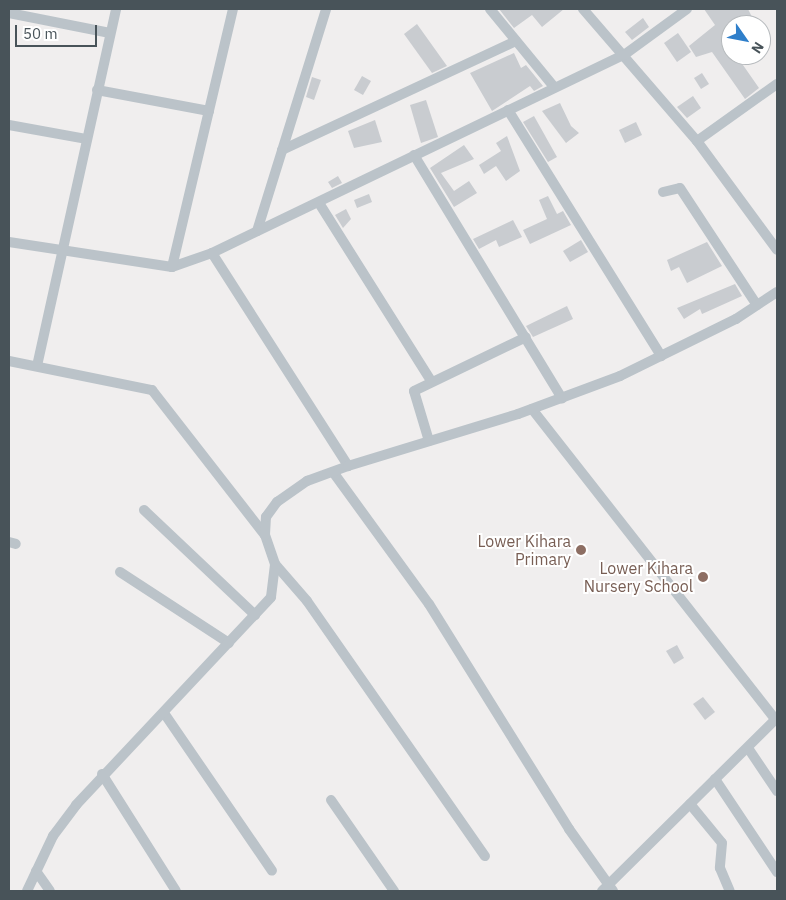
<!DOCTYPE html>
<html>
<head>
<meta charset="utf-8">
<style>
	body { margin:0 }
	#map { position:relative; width:786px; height:900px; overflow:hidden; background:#f0eeee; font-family:"IBM Plex Sans",sans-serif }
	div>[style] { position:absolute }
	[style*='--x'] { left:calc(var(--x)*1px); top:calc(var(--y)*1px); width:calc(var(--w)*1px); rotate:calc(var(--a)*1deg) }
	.building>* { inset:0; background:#c9ccd0 }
	.minor>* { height:10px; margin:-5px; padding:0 5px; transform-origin:5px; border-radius:5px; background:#bbc3c9 }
	.dots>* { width:14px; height:14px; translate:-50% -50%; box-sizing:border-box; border:2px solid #fff; border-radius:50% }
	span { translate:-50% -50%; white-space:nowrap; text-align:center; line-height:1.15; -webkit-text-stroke:4px #fff; paint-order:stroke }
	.education-label { font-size:16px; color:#785e54 }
	.right { translate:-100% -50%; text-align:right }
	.frame { position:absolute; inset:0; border:10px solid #485359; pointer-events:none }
	.north { position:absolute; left:721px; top:15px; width:50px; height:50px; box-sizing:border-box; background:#fff; border:1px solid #b6babd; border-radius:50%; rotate:123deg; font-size:14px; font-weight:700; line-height:20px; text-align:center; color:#485359 }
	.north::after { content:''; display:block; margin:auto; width:18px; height:22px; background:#2f7fca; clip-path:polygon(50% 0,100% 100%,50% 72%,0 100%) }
	.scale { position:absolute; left:15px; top:25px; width:82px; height:22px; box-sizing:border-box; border:2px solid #485359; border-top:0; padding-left:6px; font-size:15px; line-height:18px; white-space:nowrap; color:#485359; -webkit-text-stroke:4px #fff; paint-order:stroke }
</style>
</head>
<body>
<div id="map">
	<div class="building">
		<i style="clip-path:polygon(499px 9px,564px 9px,542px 27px,532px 15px,514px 28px)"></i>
		<i style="clip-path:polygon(704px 9px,748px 9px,756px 25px,731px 25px,731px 55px,736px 55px,759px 88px,745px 99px,712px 52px,696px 57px,689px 46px,715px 25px)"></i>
		<i style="clip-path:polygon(643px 18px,649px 27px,632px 40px,625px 32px)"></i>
		<i style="clip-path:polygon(417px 24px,447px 66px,432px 73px,404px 34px)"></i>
		<i style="clip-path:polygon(678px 33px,691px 52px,677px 62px,664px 43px)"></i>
		<i style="clip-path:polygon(514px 53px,521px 68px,526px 65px,543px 86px,534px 91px,530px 86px,492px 111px,470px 73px)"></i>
		<i style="clip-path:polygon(702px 73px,709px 84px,701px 89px,694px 78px)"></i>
		<i style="clip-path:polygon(362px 76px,371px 81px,363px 95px,354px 90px)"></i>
		<i style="clip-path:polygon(312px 77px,321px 80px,314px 100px,306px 97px)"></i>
		<i style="clip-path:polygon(693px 96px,701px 108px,687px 118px,677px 107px)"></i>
		<i style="clip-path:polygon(426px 100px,438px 137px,421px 143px,410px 105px)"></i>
		<i style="clip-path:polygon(560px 103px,571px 126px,579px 133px,566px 143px,542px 111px)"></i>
		<i style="clip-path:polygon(534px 116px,557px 157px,548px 162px,523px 122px)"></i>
		<i style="clip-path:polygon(375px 120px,382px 142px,354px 148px,348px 131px)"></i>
		<i style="clip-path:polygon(636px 122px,642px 135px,625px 143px,619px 130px)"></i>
		<i style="clip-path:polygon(507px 136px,520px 171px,506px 181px,496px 166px,484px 174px,479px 165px,501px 151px,496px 143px)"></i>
		<i style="clip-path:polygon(464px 145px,474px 159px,441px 173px,454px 191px,469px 181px,477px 193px,454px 207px,430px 168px)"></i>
		<i style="clip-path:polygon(338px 176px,342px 183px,332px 188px,328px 182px)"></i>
		<i style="clip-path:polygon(369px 194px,372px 202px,357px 208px,354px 200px)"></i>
		<i style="clip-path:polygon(548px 196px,557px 214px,563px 211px,571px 225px,530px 244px,523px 230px,547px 219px,539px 200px)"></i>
		<i style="clip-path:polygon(346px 209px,351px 219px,343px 228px,335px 215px)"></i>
		<i style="clip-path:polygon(513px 220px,522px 237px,499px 247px,496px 240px,479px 249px,473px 239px)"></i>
		<i style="clip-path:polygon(581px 240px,588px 252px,570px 262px,563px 251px)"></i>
		<i style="clip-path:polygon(707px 242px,722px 266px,687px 283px,679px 267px,671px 271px,667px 260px)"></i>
		<i style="clip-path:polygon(735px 284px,742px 296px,702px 314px,700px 309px,684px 319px,677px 308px)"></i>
		<i style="clip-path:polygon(567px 306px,573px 319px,533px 337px,526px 326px)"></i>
		<i style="clip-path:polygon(677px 645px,684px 658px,674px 664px,666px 651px)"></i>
		<i style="clip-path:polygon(703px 697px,715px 712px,705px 720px,693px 704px)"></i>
	</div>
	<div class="minor">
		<i style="--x:490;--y:9;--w:101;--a:50.6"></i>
		<i style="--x:583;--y:9;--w:174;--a:49.2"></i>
		<i style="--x:697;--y:141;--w:135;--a:53.7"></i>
		<i style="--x:9;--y:13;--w:103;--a:11.2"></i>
		<i style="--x:97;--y:90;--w:114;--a:10.6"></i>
		<i style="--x:508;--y:110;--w:290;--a:58.1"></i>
		<i style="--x:9;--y:125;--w:78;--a:10.3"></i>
		<i style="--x:697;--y:141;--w:98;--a:-35.5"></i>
		<i style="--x:282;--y:150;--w:258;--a:-25"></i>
		<i style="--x:414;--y:155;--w:285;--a:58.7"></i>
		<i style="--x:663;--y:192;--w:17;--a:-13"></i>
		<i style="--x:680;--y:188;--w:140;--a:56.7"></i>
		<i style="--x:319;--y:203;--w:210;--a:57.8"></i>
		<i style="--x:257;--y:231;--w:232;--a:-72.7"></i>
		<i style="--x:9;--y:242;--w:165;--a:8.7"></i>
		<i style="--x:172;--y:267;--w:42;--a:-19.3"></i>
		<i style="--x:212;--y:253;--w:457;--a:-25.7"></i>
		<i style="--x:624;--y:55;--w:78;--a:-36.1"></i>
		<i style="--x:212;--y:253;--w:253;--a:57.4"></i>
		<i style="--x:172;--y:267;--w:265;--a:-76.7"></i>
		<i style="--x:9;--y:361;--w:146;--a:11.5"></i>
		<i style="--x:152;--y:390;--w:184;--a:52.1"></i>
		<i style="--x:37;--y:366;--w:366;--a:-77.5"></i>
		<i style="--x:532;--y:409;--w:395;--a:51.9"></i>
		<i style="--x:429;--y:441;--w:52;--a:-106.7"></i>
		<i style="--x:414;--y:391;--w:124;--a:-25.7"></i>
		<i style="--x:333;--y:472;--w:163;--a:54"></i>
		<i style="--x:429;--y:604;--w:265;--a:58.1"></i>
		<i style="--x:569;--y:829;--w:76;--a:54.6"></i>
		<i style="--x:144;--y:510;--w:153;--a:43.4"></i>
		<i style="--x:9;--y:542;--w:7;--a:16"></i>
		<i style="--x:275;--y:564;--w:49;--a:49.1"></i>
		<i style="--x:307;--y:601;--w:311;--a:55.1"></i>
		<i style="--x:120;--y:572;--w:130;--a:33.1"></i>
		<i style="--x:164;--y:713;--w:191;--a:55.6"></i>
		<i style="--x:748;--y:748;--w:52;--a:56"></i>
		<i style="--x:102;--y:774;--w:138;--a:57.7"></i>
		<i style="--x:715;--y:779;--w:112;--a:56.3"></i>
		<i style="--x:331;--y:800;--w:111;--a:55.3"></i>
		<i style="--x:690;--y:804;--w:50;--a:50.6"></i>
		<i style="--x:722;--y:843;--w:25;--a:95"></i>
		<i style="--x:720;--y:868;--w:25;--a:67"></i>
		<i style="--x:36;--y:871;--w:24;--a:55"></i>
		<i style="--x:27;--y:891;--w:61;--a:-64.7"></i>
		<i style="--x:53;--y:836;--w:39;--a:-53"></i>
		<i style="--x:76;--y:805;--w:285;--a:-46.8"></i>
		<i style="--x:271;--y:597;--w:33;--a:-83"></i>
		<i style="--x:275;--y:564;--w:31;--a:-109"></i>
		<i style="--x:265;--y:535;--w:18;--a:-87"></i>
		<i style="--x:266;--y:517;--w:19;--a:-54"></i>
		<i style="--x:277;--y:502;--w:37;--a:-35"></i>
		<i style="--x:307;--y:481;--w:44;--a:-20.1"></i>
		<i style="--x:348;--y:466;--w:178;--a:-17"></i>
		<i style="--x:518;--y:414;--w:109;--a:-20.4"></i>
		<i style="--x:620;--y:376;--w:129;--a:-26.2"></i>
		<i style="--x:736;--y:319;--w:49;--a:-33.4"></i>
		<i style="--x:602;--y:891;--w:246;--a:-44.7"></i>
	</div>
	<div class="dots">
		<i style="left:581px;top:550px;background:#8d6e63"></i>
		<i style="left:703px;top:577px;background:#8d6e63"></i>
	</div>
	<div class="education-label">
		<span class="right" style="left:571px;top:550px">Lower Kihara<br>Primary</span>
		<span class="right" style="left:693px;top:577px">Lower Kihara<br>Nursery School</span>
	</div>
	<div class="frame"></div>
	<div class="north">N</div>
	<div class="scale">50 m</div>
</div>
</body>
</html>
